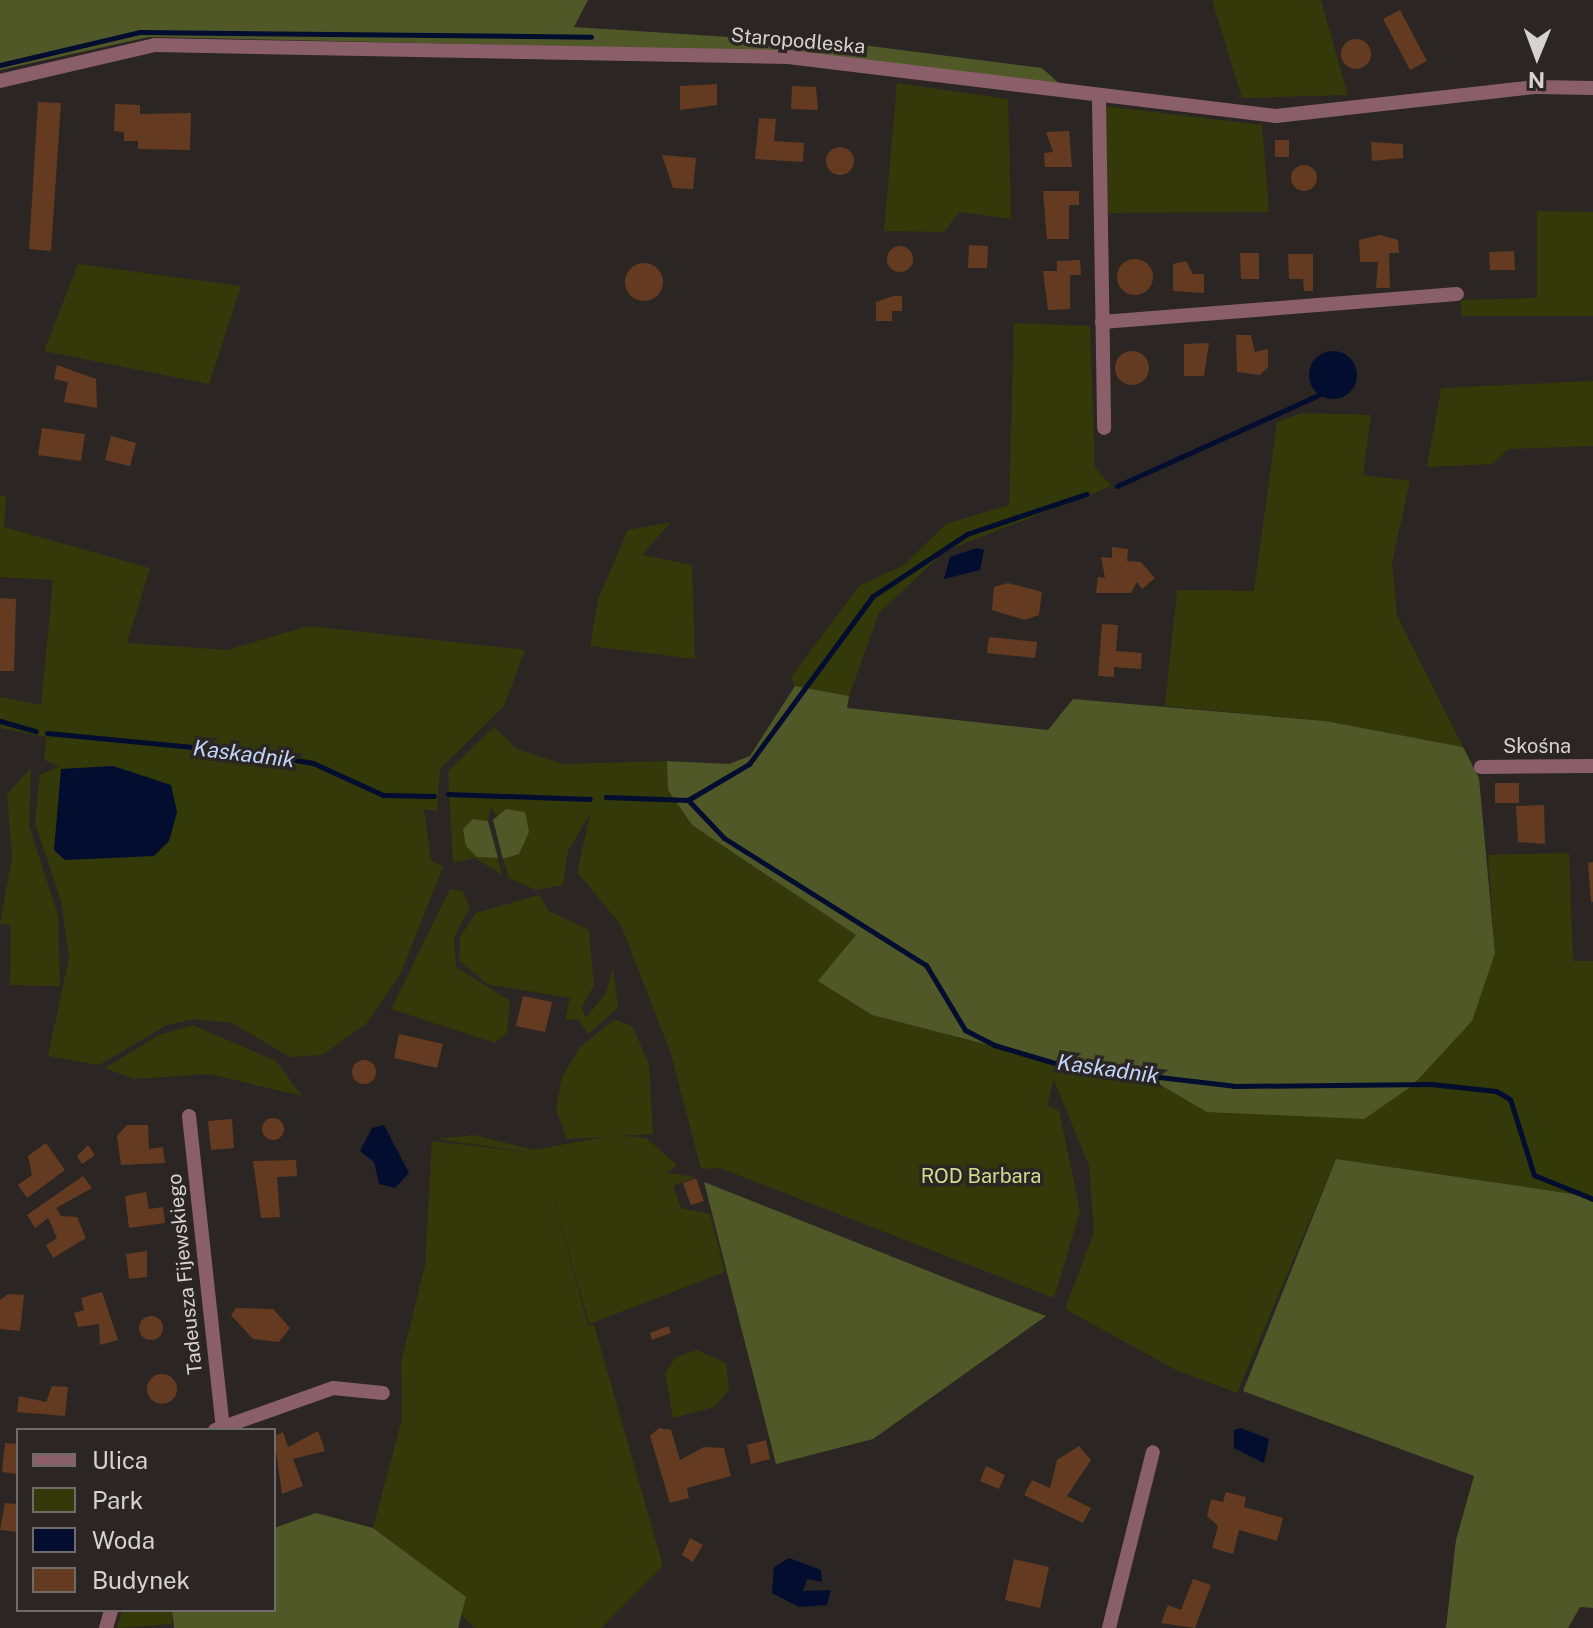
<!DOCTYPE html>
<html>
<head>
<meta charset="utf-8">
<style>
	body { margin:0 }
	#map { position:relative; width:1593px; height:1628px; overflow:hidden; background:#2b2623; font-family:"Public Sans",sans-serif }
	div>[style] { position:absolute }
	[style*='--x'] { left:calc(var(--x)*1px); top:calc(var(--y)*1px); width:calc(var(--w)*1px); rotate:calc(var(--a)*1deg) }
	.green>* { inset:0; background:#333909 }
	.forest>* { inset:0; background:#515828 }
	.water>* { inset:0; background:#020d2f }
	.round { border-radius:50% }
	.stream>* { height:5px; margin:-2.5px; padding:0 2.5px; transform-origin:2.5px; border-radius:2.5px; background:#020d2f }
	.building>* { inset:0; background:#643b20 }
	.street>* { height:14px; margin:-7px; padding:0 7px; transform-origin:7px; border-radius:7px; background:#8a5f6a }
	span { translate:-50% -50%; white-space:nowrap; text-align:center; line-height:1.15; -webkit-text-stroke:7px #2b2623; paint-order:stroke }
	.street-label { font-size:20px; color:#d6d2d0 }
	.park-label { font-size:20px; color:#d1de91 }
	.water-label { font-size:22px; color:#c0d5fd; font-style:italic }
	.legend { position:absolute; left:16px; top:1428px; width:260px; height:184px; box-sizing:border-box; background:#2b2623; border:2px solid #6f6b68; margin:0; padding:10px 14px; list-style:none; font-size:24px; color:#d6d2d0 }
	.legend li { display:flex; align-items:center; gap:16px; height:40px }
	.legend b { width:40px; border:2px solid #6f6b68 }
	.north { position:absolute; left:1497px; top:16px; width:80px; height:80px; -webkit-text-stroke:6px #2b2623; paint-order:stroke; rotate:181deg; font-size:22px; font-weight:700; line-height:32px; text-align:center; color:#d6d2d0 }
	.north::after { content:''; display:block; margin:auto; width:28px; height:36px; background:#d6d2d0; clip-path:polygon(50% 0,100% 100%,50% 72%,0 100%) }
</style>
</head>
<body>
<div id="map">
	<div class="green">
		<i style="clip-path:polygon(1212px 0,1321px 0,1348px 95px,1242px 98px)"></i>
		<i style="clip-path:polygon(897px 83px,1008px 99px,1011px 219px,959px 212px,944px 232px,884px 231px)"></i>
		<i style="clip-path:polygon(1104px 106px,1262px 125px,1269px 212px,1104px 213px)"></i>
		<i style="clip-path:polygon(1537px 211px,1593px 212px,1593px 316px,1461px 316px,1461px 300px,1537px 298px)"></i>
		<i style="clip-path:polygon(78px 264px,241px 286px,209px 384px,44px 351px)"></i>
		<i style="clip-path:polygon(1014px 323px,1090px 326px,1095px 468px,1112px 486px,945px 551px,879px 613px,849px 696px,795px 686px,791px 677px,859px 586px,904px 565px,946px 524px,1009px 505px)"></i>
		<i style="clip-path:polygon(1593px 381px,1593px 446px,1509px 449px,1492px 464px,1427px 467px,1441px 388px)"></i>
		<i style="clip-path:polygon(1302px 413px,1371px 415px,1363px 475px,1410px 481px,1392px 562px,1397px 616px,1463px 747px,1325px 721px,1165px 706px,1177px 590px,1254px 591px,1277px 422px)"></i>
		<i style="clip-path:polygon(0 496px,6px 496px,4px 527px,150px 568px,127px 643px,227px 650px,308px 626px,525px 650px,504px 706px,440px 769px,437px 811px,424px 809px,431px 861px,443px 867px,401px 973px,366px 1024px,322px 1055px,290px 1057px,232px 1023px,194px 1019px,167px 1025px,99px 1065px,48px 1056px,69px 957px,61px 901px,35px 823px,40px 775px,59px 766px,44px 760px,46px 738px,57px 739px,0 728px,0 697px,41px 705px,53px 580px,0 577px)"></i>
		<i style="clip-path:polygon(671px 522px,642px 555px,692px 565px,695px 659px,590px 646px,598px 599px,628px 530px)"></i>
		<i style="clip-path:polygon(494px 727px,517px 749px,562px 764px,667px 761px,668px 790px,692px 825px,856px 935px,819px 981px,872px 1015px,1059px 1063px,1133px 1069px,1208px 1112px,1495px 953px,1488px 855px,1569px 853px,1573px 961px,1593px 961px,1593px 1197px,1336px 1159px,1237px 1393px,1176px 1370px,1065px 1309px,1094px 1232px,1089px 1166px,1054px 1080px,1047px 1106px,1059px 1110px,1080px 1211px,1054px 1298px,720px 1168px,701px 1169px,671px 1054px,621px 925px,577px 872px,591px 812px,568px 851px,563px 885px,536px 890px,509px 878px,503px 859px,519px 854px,491px 807px,488px 821px,473px 819px,463px 834px,477px 857px,498px 858px,502px 875px,475px 858px,453px 863px,448px 771px)"></i>
		<i style="clip-path:polygon(31px 768px,29px 826px,58px 915px,60px 986px,10px 985px,11px 925px,0 924px,12px 858px,7px 794px)"></i>
		<i style="clip-path:polygon(450px 889px,463px 891px,470px 907px,454px 937px,456px 967px,510px 1001px,507px 1033px,495px 1043px,391px 1009px)"></i>
		<i style="clip-path:polygon(539px 895px,549px 911px,589px 930px,594px 986px,581px 1007px,586px 1018px,606px 993px,613px 967px,618px 1008px,588px 1034px,578px 1019px,565px 1020px,570px 998px,487px 984px,459px 960px,460px 937px,476px 913px)"></i>
		<i style="clip-path:polygon(615px 1019px,633px 1027px,649px 1065px,653px 1134px,567px 1139px,556px 1110px,562px 1077px,580px 1047px)"></i>
		<i style="clip-path:polygon(193px 1025px,276px 1061px,302px 1096px,209px 1074px,134px 1079px,105px 1068px,159px 1035px)"></i>
		<i style="clip-path:polygon(475px 1135px,534px 1150px,614px 1135px,646px 1138px,677px 1165px,667px 1173px,696px 1177px,673px 1186px,681px 1208px,710px 1214px,725px 1272px,589px 1324px,552px 1193px,588px 1326px,594px 1325px,663px 1566px,601px 1628px,475px 1628px,461px 1615px,465px 1597px,373px 1528px,402px 1419px,401px 1363px,425px 1265px,432px 1141px,542px 1154px,437px 1139px)"></i>
		<i style="clip-path:polygon(697px 1350px,726px 1363px,729px 1390px,714px 1407px,673px 1418px,665px 1373px,676px 1357px)"></i>
		<i style="clip-path:polygon(122px 1610px,172px 1610px,172px 1624px,117px 1628px)"></i>
	</div>
	<div class="forest">
		<i style="clip-path:polygon(0 0,588px 0,574px 27px,870px 46px,1042px 68px,1060px 84px,784px 51px,149px 37px,0 70px)"></i>
		<i style="clip-path:polygon(795px 686px,849px 696px,847px 708px,1048px 730px,1073px 699px,1325px 721px,1463px 747px,1479px 778px,1495px 953px,1472px 1021px,1412px 1086px,1364px 1119px,1207px 1112px,1133px 1069px,1059px 1063px,872px 1015px,818px 981px,856px 935px,692px 825px,668px 790px,667px 761px,729px 764px,750px 756px)"></i>
		<i style="clip-path:polygon(506px 809px,525px 812px,529px 832px,519px 854px,503px 859px,493px 820px)"></i>
		<i style="clip-path:polygon(473px 819px,488px 821px,498px 858px,477px 857px,466px 846px,463px 829px)"></i>
		<i style="clip-path:polygon(1336px 1159px,1593px 1197px,1593px 1608px,1580px 1607px,1568px 1628px,1446px 1628px,1456px 1540px,1474px 1476px,1243px 1391px)"></i>
		<i style="clip-path:polygon(704px 1182px,966px 1286px,1046px 1316px,873px 1439px,776px 1464px)"></i>
		<i style="clip-path:polygon(316px 1513px,373px 1528px,466px 1597px,458px 1628px,174px 1628px,172px 1610px,274px 1610px,274px 1528px)"></i>
	</div>
	<div class="water">
		<i class="round" style="left:1309px;top:351px;width:48px;height:48px"></i>
		<i style="clip-path:polygon(977px 548px,984px 550px,980px 570px,944px 579px,950px 557px)"></i>
		<i style="clip-path:polygon(113px 766px,171px 785px,177px 812px,169px 841px,154px 856px,65px 860px,54px 850px,61px 769px)"></i>
		<i style="clip-path:polygon(384px 1125px,409px 1173px,395px 1188px,379px 1184px,374px 1162px,360px 1151px,372px 1128px)"></i>
		<i style="clip-path:polygon(1241px 1428px,1269px 1439px,1264px 1463px,1234px 1448px,1234px 1430px)"></i>
		<i style="clip-path:polygon(789px 1558px,821px 1570px,822px 1582px,807px 1579px,803px 1591px,831px 1590px,827px 1605px,799px 1607px,772px 1593px,774px 1567px)"></i>
	</div>
	<div class="stream">
		<i style="--x:0;--y:65;--w:144;--a:-13.3"></i>
		<i style="--x:140;--y:32;--w:451;--a:0.6"></i>
		<i style="--x:1117;--y:486;--w:222;--a:-24.3"></i>
		<i style="--x:0;--y:721;--w:37;--a:16"></i>
		<i style="--x:47;--y:733;--w:209;--a:5.5"></i>
		<i style="--x:255;--y:753;--w:59;--a:9.8"></i>
		<i style="--x:313;--y:763;--w:77;--a:24.6"></i>
		<i style="--x:383;--y:795;--w:51;--a:1.1"></i>
		<i style="--x:448;--y:794;--w:142;--a:2"></i>
		<i style="--x:606;--y:797;--w:82;--a:2.1"></i>
		<i style="--x:688;--y:800;--w:52;--a:46.5"></i>
		<i style="--x:724;--y:838;--w:239;--a:32.2"></i>
		<i style="--x:926;--y:965;--w:76;--a:59"></i>
		<i style="--x:965;--y:1030;--w:33;--a:27"></i>
		<i style="--x:994;--y:1045;--w:74;--a:16.5"></i>
		<i style="--x:1065;--y:1066;--w:170;--a:6.7"></i>
		<i style="--x:1234;--y:1086;--w:197;--a:-0.6"></i>
		<i style="--x:1431;--y:1084;--w:65;--a:6.1"></i>
		<i style="--x:1496;--y:1091;--w:16;--a:30"></i>
		<i style="--x:1510;--y:1099;--w:80;--a:72.5"></i>
		<i style="--x:1534;--y:1175;--w:64;--a:22.1"></i>
		<i style="--x:688;--y:800;--w:71;--a:-30.5"></i>
		<i style="--x:749;--y:764;--w:209;--a:-53.6"></i>
		<i style="--x:873;--y:596;--w:113;--a:-33.4"></i>
		<i style="--x:967;--y:534;--w:126;--a:-18.6"></i>
	</div>
	<div class="building">
		<i style="clip-path:polygon(1400px 10px,1427px 61px,1410px 70px,1383px 19px)"></i>
		<i class="round" style="left:1341px;top:39px;width:30px;height:30px"></i>
		<i style="clip-path:polygon(717px 84px,717px 105px,680px 110px,680px 86px)"></i>
		<i style="clip-path:polygon(792px 86px,816px 87px,818px 110px,791px 109px)"></i>
		<i style="clip-path:polygon(38px 102px,61px 103px,51px 251px,29px 249px)"></i>
		<i style="clip-path:polygon(115px 104px,140px 105px,140px 114px,191px 113px,190px 150px,138px 149px,138px 141px,124px 141px,124px 132px,114px 131px)"></i>
		<i style="clip-path:polygon(759px 118px,776px 119px,774px 141px,804px 143px,803px 162px,755px 159px)"></i>
		<i style="clip-path:polygon(1069px 131px,1072px 167px,1045px 167px,1044px 153px,1053px 152px,1046px 132px)"></i>
		<i style="clip-path:polygon(1275px 140px,1289px 140px,1289px 157px,1275px 157px)"></i>
		<i style="clip-path:polygon(1371px 142px,1403px 144px,1403px 158px,1372px 161px)"></i>
		<i class="round" style="left:826px;top:147px;width:28px;height:28px"></i>
		<i style="clip-path:polygon(662px 155px,696px 158px,693px 189px,673px 188px)"></i>
		<i class="round" style="left:1291px;top:165px;width:26px;height:26px"></i>
		<i style="clip-path:polygon(1043px 191px,1079px 191px,1079px 205px,1069px 205px,1069px 239px,1047px 239px)"></i>
		<i style="clip-path:polygon(1380px 235px,1398px 240px,1399px 253px,1389px 253px,1390px 288px,1376px 288px,1378px 262px,1360px 262px,1359px 240px)"></i>
		<i style="clip-path:polygon(969px 245px,988px 246px,987px 268px,968px 268px)"></i>
		<i class="round" style="left:887px;top:246px;width:26px;height:26px"></i>
		<i style="clip-path:polygon(1514px 251px,1515px 270px,1490px 270px,1489px 252px)"></i>
		<i style="clip-path:polygon(1240px 253px,1259px 253px,1259px 279px,1241px 279px)"></i>
		<i style="clip-path:polygon(1288px 254px,1313px 254px,1313px 291px,1304px 291px,1303px 279px,1289px 279px)"></i>
		<i class="round" style="left:1117px;top:259px;width:36px;height:36px"></i>
		<i style="clip-path:polygon(1080px 260px,1081px 275px,1070px 275px,1070px 309px,1048px 310px,1043px 271px,1057px 271px,1057px 261px)"></i>
		<i style="clip-path:polygon(1186px 261px,1193px 274px,1204px 274px,1204px 293px,1173px 291px,1173px 264px)"></i>
		<i class="round" style="left:625px;top:263px;width:38px;height:38px"></i>
		<i style="clip-path:polygon(893px 296px,902px 296px,902px 311px,892px 311px,892px 321px,876px 321px,876px 302px)"></i>
		<i style="clip-path:polygon(1236px 335px,1251px 335px,1255px 352px,1268px 349px,1268px 367px,1260px 375px,1237px 372px)"></i>
		<i style="clip-path:polygon(1209px 343px,1204px 376px,1184px 376px,1184px 344px)"></i>
		<i class="round" style="left:1115px;top:351px;width:34px;height:34px"></i>
		<i style="clip-path:polygon(57px 365px,96px 379px,97px 408px,64px 402px,68px 382px,54px 379px)"></i>
		<i style="clip-path:polygon(42px 428px,85px 434px,81px 461px,38px 455px)"></i>
		<i style="clip-path:polygon(111px 436px,136px 443px,130px 466px,105px 460px)"></i>
		<i style="clip-path:polygon(1112px 547px,1128px 549px,1127px 561px,1141px 562px,1155px 578px,1142px 589px,1137px 582px,1131px 593px,1096px 593px,1098px 577px,1105px 578px,1101px 557px,1112px 558px)"></i>
		<i style="clip-path:polygon(1008px 583px,1042px 592px,1039px 615px,1025px 620px,992px 610px,994px 587px)"></i>
		<i style="clip-path:polygon(0 598px,16px 599px,14px 671px,0 671px)"></i>
		<i style="clip-path:polygon(1102px 624px,1118px 625px,1116px 651px,1142px 653px,1141px 669px,1114px 667px,1114px 677px,1098px 676px)"></i>
		<i style="clip-path:polygon(989px 637px,1037px 642px,1035px 658px,987px 653px)"></i>
		<i style="clip-path:polygon(1495px 783px,1519px 783px,1519px 803px,1495px 803px)"></i>
		<i style="clip-path:polygon(1544px 805px,1545px 844px,1518px 842px,1516px 806px)"></i>
		<i style="clip-path:polygon(1593px 862px,1593px 902px,1591px 902px,1588px 863px)"></i>
		<i style="clip-path:polygon(523px 996px,552px 1002px,545px 1032px,516px 1026px)"></i>
		<i style="clip-path:polygon(399px 1034px,443px 1044px,437px 1068px,394px 1058px)"></i>
		<i class="round" style="left:352px;top:1060px;width:24px;height:24px"></i>
		<i class="round" style="left:262px;top:1118px;width:22px;height:22px"></i>
		<i style="clip-path:polygon(232px 1119px,234px 1148px,211px 1150px,208px 1121px)"></i>
		<i style="clip-path:polygon(127px 1125px,148px 1125px,149px 1149px,163px 1147px,165px 1163px,121px 1165px,117px 1136px)"></i>
		<i style="clip-path:polygon(46px 1143px,65px 1170px,27px 1198px,18px 1185px,32px 1175px,28px 1156px)"></i>
		<i style="clip-path:polygon(88px 1145px,95px 1155px,82px 1164px,77px 1156px)"></i>
		<i style="clip-path:polygon(296px 1160px,297px 1176px,277px 1177px,280px 1217px,261px 1218px,253px 1161px)"></i>
		<i style="clip-path:polygon(83px 1176px,92px 1188px,56px 1208px,61px 1216px,77px 1217px,86px 1238px,53px 1258px,46px 1245px,57px 1238px,48px 1218px,35px 1228px,27px 1215px)"></i>
		<i style="clip-path:polygon(696px 1178px,704px 1201px,691px 1205px,683px 1183px)"></i>
		<i style="clip-path:polygon(146px 1192px,149px 1209px,163px 1207px,165px 1223px,129px 1228px,125px 1196px)"></i>
		<i style="clip-path:polygon(147px 1251px,147px 1277px,129px 1279px,126px 1254px)"></i>
		<i style="clip-path:polygon(102px 1292px,118px 1340px,100px 1345px,99px 1324px,78px 1327px,74px 1313px,84px 1310px,81px 1298px)"></i>
		<i style="clip-path:polygon(8px 1294px,24px 1295px,20px 1331px,0 1329px,0 1300px)"></i>
		<i style="clip-path:polygon(236px 1308px,273px 1309px,290px 1328px,279px 1342px,253px 1339px,231px 1315px)"></i>
		<i class="round" style="left:139px;top:1316px;width:24px;height:24px"></i>
		<i style="clip-path:polygon(668px 1326px,671px 1333px,652px 1340px,650px 1333px)"></i>
		<i class="round" style="left:147px;top:1374px;width:30px;height:30px"></i>
		<i style="clip-path:polygon(52px 1386px,68px 1387px,65px 1416px,17px 1412px,19px 1396px,46px 1402px)"></i>
		<i style="clip-path:polygon(659px 1428px,671px 1430px,680px 1460px,704px 1447px,724px 1448px,731px 1476px,687px 1488px,689px 1498px,670px 1503px,650px 1436px)"></i>
		<i style="clip-path:polygon(318px 1431px,325px 1451px,293px 1459px,303px 1486px,282px 1494px,274px 1436px,283px 1432px,288px 1447px)"></i>
		<i style="clip-path:polygon(766px 1440px,770px 1459px,751px 1464px,747px 1445px)"></i>
		<i style="clip-path:polygon(5px 1443px,18px 1444px,17px 1474px,2px 1472px)"></i>
		<i style="clip-path:polygon(1079px 1446px,1091px 1460px,1067px 1496px,1091px 1508px,1083px 1523px,1024px 1495px,1032px 1480px,1050px 1488px,1057px 1460px)"></i>
		<i style="clip-path:polygon(986px 1466px,1005px 1475px,999px 1489px,980px 1481px)"></i>
		<i style="clip-path:polygon(1226px 1492px,1246px 1497px,1244px 1507px,1283px 1518px,1277px 1541px,1239px 1530px,1233px 1554px,1212px 1548px,1218px 1526px,1207px 1516px,1211px 1499px,1223px 1502px)"></i>
		<i style="clip-path:polygon(5px 1503px,18px 1504px,18px 1532px,0 1530px)"></i>
		<i style="clip-path:polygon(690px 1538px,703px 1545px,693px 1562px,682px 1555px)"></i>
		<i style="clip-path:polygon(1014px 1559px,1049px 1567px,1040px 1608px,1005px 1600px)"></i>
		<i style="clip-path:polygon(1193px 1579px,1211px 1585px,1195px 1628px,1161px 1623px,1168px 1605px,1181px 1610px)"></i>
	</div>
	<div class="street">
		<i style="--x:0;--y:81;--w:159;--a:-13.1"></i>
		<i style="--x:155;--y:45;--w:633;--a:1.09"></i>
		<i style="--x:788;--y:57;--w:492;--a:6.9"></i>
		<i style="--x:1276;--y:116;--w:262;--a:-6.4"></i>
		<i style="--x:1536;--y:87;--w:57;--a:1"></i>
		<i style="--x:1099;--y:99;--w:329;--a:89.1"></i>
		<i style="--x:1102;--y:322;--w:356;--a:-4.5"></i>
		<i style="--x:1481;--y:767;--w:112;--a:-0.5"></i>
		<i style="--x:189;--y:1116;--w:313;--a:83.8"></i>
		<i style="--x:215;--y:1430;--w:125;--a:-19.6"></i>
		<i style="--x:333;--y:1388;--w:50;--a:5.7"></i>
		<i style="--x:106;--y:1628;--w:19;--a:-74"></i>
		<i style="--x:1109;--y:1628;--w:181;--a:-76"></i>
	</div>
	<div class="street-label">
		<span style="left:798px;top:41px;rotate:5deg">Staropodleska</span>
		<span style="left:1537px;top:746px">Skośna</span>
		<span style="left:185px;top:1274px;rotate:-96deg">Tadeusza Fijewskiego</span>
	</div>
	<div class="park-label">
		<span style="left:981px;top:1176px">ROD Barbara</span>
	</div>
	<div class="water-label">
		<span style="left:244px;top:754px;rotate:7deg">Kaskadnik</span>
		<span style="left:1108px;top:1069px;rotate:8deg">Kaskadnik</span>
	</div>
	<ul class="legend">
	<li><b style="height:10px;background:#8a5f6a"></b>Ulica</li>
	<li><b style="height:22px;background:#333909"></b>Park</li>
	<li><b style="height:22px;background:#020d2f"></b>Woda</li>
	<li><b style="height:22px;background:#643b20"></b>Budynek</li>
	</ul>
	<div class="north">N</div>
</div>
</body>
</html>
